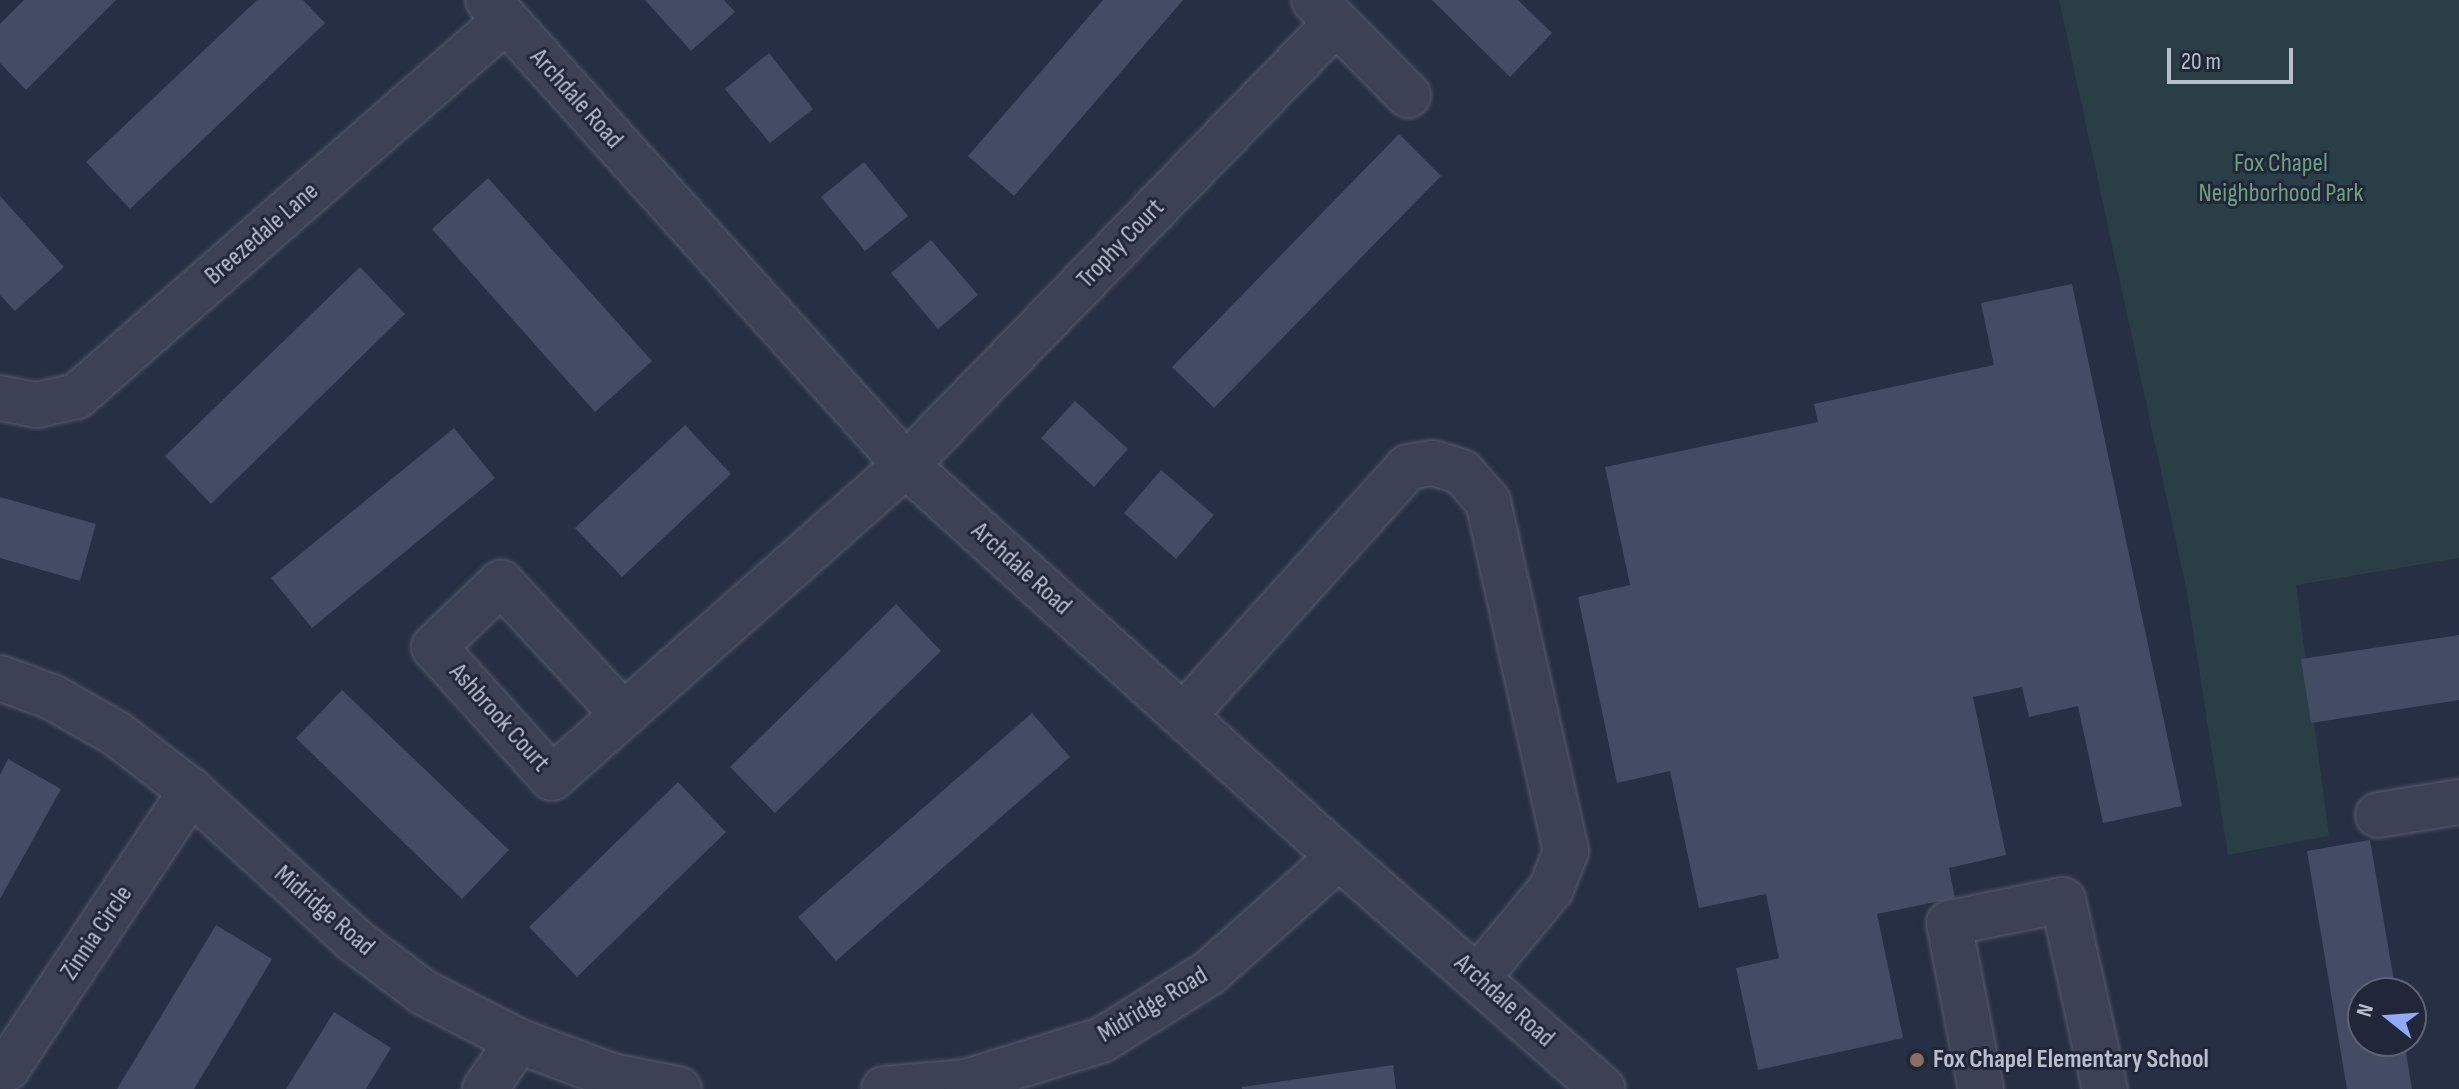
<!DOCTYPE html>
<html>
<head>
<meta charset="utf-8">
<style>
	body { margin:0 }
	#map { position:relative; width:2459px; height:1089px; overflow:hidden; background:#272f44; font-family:"Sofia Sans Condensed",sans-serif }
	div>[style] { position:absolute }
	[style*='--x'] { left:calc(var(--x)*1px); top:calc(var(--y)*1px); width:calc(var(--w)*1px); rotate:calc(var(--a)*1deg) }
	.green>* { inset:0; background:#293e45 }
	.building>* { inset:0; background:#444c64 }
	.roads { filter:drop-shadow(0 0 2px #575d6e) drop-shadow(0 0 2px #575d6e) }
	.minor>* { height:44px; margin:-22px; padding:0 22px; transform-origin:22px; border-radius:22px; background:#3c4254 }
	.dots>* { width:22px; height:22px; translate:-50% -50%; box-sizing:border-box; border:4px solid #202739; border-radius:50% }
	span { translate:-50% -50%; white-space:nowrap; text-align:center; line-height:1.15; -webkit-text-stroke:6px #202739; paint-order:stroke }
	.street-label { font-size:26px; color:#b9becd }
	.park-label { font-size:26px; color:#709f82 }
	.poi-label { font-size:26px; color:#b9becd; font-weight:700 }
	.left { translate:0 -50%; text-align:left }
	.north { position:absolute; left:2347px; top:977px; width:80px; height:80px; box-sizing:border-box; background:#202739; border:2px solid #5d6374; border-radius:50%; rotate:287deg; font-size:22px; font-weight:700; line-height:32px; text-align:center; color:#b9becd }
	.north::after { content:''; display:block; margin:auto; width:28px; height:36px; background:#91a9fa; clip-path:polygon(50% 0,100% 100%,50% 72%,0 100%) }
	.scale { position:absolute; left:2167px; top:48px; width:126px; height:36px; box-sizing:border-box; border:4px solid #b9becd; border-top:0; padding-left:10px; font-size:24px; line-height:28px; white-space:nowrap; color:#b9becd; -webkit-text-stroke:6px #202739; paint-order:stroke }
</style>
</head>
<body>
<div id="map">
	<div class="green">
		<i style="clip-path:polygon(2059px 0,2459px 0,2459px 558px,2296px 585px,2329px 836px,2228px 855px,2187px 592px)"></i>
	</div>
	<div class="building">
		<i style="clip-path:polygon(24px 0,116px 0,26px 90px,0 63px,0 24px)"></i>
		<i style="clip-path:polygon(257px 0,303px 0,325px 23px,130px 209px,86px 162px)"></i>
		<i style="clip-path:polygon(645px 0,724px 0,735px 12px,691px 51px)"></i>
		<i style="clip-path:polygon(1103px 0,1183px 0,1014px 196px,968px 156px)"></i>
		<i style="clip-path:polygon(1432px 0,1518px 0,1552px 33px,1510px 77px)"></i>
		<i style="clip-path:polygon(769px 53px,813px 109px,770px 143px,725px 89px)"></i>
		<i style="clip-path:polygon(1399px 134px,1441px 176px,1214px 408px,1172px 367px)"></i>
		<i style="clip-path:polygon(864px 162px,908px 216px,865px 251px,821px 197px)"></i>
		<i style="clip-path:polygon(488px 178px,652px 361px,595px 412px,432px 229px)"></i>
		<i style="clip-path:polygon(0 196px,64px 267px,15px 311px,0 295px)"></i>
		<i style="clip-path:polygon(931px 240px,978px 295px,938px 329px,891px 273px)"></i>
		<i style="clip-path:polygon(360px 267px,405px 314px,211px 504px,165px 456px)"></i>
		<i style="clip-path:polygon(2072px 284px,2182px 806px,2103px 823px,2078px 706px,2029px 717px,2022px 687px,1973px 697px,2006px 855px,1949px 868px,1955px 898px,1877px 914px,1903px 1038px,1758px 1070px,1736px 968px,1779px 958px,1766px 894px,1699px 908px,1670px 771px,1617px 783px,1578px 597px,1630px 585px,1605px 467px,1818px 422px,1814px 404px,1994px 365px,1981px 303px)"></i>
		<i style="clip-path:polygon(1075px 401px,1128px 449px,1094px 487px,1041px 438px)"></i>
		<i style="clip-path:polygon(685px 425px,731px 474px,622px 577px,575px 528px)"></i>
		<i style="clip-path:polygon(454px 428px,495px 478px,312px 628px,271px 578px)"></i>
		<i style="clip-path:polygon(1161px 470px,1214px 515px,1176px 559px,1124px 513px)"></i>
		<i style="clip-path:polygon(0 497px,96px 524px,80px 581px,0 558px)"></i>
		<i style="clip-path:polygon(896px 604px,941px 651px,775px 813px,730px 767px)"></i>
		<i style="clip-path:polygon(2459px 635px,2459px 700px,2311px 723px,2301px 659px)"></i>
		<i style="clip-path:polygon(342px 690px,509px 850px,462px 899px,296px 738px)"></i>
		<i style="clip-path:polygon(1032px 713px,1070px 757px,836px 961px,798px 917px)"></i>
		<i style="clip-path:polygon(8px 759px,61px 789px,0 899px,0 775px)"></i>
		<i style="clip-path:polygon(678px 782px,726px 832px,577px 977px,529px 927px)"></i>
		<i style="clip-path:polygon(2370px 840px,2396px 993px,2363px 993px,2363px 1041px,2404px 1041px,2412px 1089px,2347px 1089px,2307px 851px)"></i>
		<i style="clip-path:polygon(216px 925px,272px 959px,194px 1089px,117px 1089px)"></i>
		<i style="clip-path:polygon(334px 1012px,391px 1048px,366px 1089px,286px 1089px)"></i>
		<i style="clip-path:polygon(1393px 1065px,1396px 1089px,1242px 1089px,1242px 1087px)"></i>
	</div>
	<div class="roads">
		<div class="minor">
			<i style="--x:488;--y:0;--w:625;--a:48.05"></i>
			<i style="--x:906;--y:465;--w:584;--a:42.15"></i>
			<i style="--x:1339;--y:857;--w:351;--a:41.3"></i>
			<i style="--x:1314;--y:0;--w:134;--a:45.3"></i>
			<i style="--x:0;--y:398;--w:38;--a:11"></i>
			<i style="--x:37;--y:405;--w:41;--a:-12.7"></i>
			<i style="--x:77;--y:396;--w:569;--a:-41.22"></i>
			<i style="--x:0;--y:678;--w:55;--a:20.1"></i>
			<i style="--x:52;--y:697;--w:75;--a:29.6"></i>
			<i style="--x:117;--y:734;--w:93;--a:37.6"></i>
			<i style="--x:191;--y:791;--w:221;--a:42.4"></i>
			<i style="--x:354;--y:940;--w:86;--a:37"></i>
			<i style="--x:423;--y:992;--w:107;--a:27.3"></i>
			<i style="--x:518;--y:1041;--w:100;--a:20.4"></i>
			<i style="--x:612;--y:1076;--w:68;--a:11"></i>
			<i style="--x:622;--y:713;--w:178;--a:-132.9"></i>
			<i style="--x:501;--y:583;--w:93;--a:136.3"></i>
			<i style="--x:434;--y:647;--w:176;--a:48"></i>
			<i style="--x:552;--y:778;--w:473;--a:-41.5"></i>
			<i style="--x:906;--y:465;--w:617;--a:-45.79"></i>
			<i style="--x:1184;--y:715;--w:334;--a:-47.9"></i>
			<i style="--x:1408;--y:467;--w:25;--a:-9"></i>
			<i style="--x:1433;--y:463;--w:30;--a:17"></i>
			<i style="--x:1462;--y:472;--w:40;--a:49"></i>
			<i style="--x:1488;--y:502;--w:358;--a:77.4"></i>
			<i style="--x:1566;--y:851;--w:41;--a:111.5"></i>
			<i style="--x:1551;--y:889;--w:114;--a:129.7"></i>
			<i style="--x:2378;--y:815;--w:82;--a:-9.1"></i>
			<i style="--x:0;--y:1064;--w:8;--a:30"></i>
			<i style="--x:7;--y:1068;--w:333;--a:-56.4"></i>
			<i style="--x:485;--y:1089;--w:58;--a:-55.5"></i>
			<i style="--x:884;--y:1089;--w:82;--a:-4.9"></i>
			<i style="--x:966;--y:1082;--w:142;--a:-17.2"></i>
			<i style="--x:1102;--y:1040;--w:126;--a:-32.1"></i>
			<i style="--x:1209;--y:973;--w:174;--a:-41.7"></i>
			<i style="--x:1981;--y:1089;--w:169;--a:-100.9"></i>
			<i style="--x:1949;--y:923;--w:116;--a:-11.4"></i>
			<i style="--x:2063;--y:900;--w:194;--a:77.5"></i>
		</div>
	</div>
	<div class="dots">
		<i style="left:1917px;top:1060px;background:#8d6e63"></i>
	</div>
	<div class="street-label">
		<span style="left:576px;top:99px;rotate:48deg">Archdale Road</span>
		<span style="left:262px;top:234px;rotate:-41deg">Breezedale Lane</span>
		<span style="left:1121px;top:244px;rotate:-46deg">Trophy Court</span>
		<span style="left:1021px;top:569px;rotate:42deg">Archdale Road</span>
		<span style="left:499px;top:718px;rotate:48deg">Ashbrook Court</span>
		<span style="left:324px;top:911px;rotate:41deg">Midridge Road</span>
		<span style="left:97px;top:933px;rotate:-56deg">Zinnia Circle</span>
		<span style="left:1504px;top:1001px;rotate:42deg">Archdale Road</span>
		<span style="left:1153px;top:1005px;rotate:-31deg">Midridge Road</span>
	</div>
	<div class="park-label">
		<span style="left:2281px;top:179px">Fox Chapel<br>Neighborhood Park</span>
	</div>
	<div class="poi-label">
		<span class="left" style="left:1933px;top:1060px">Fox Chapel Elementary School</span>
	</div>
	<div class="north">N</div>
	<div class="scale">20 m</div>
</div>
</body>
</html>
